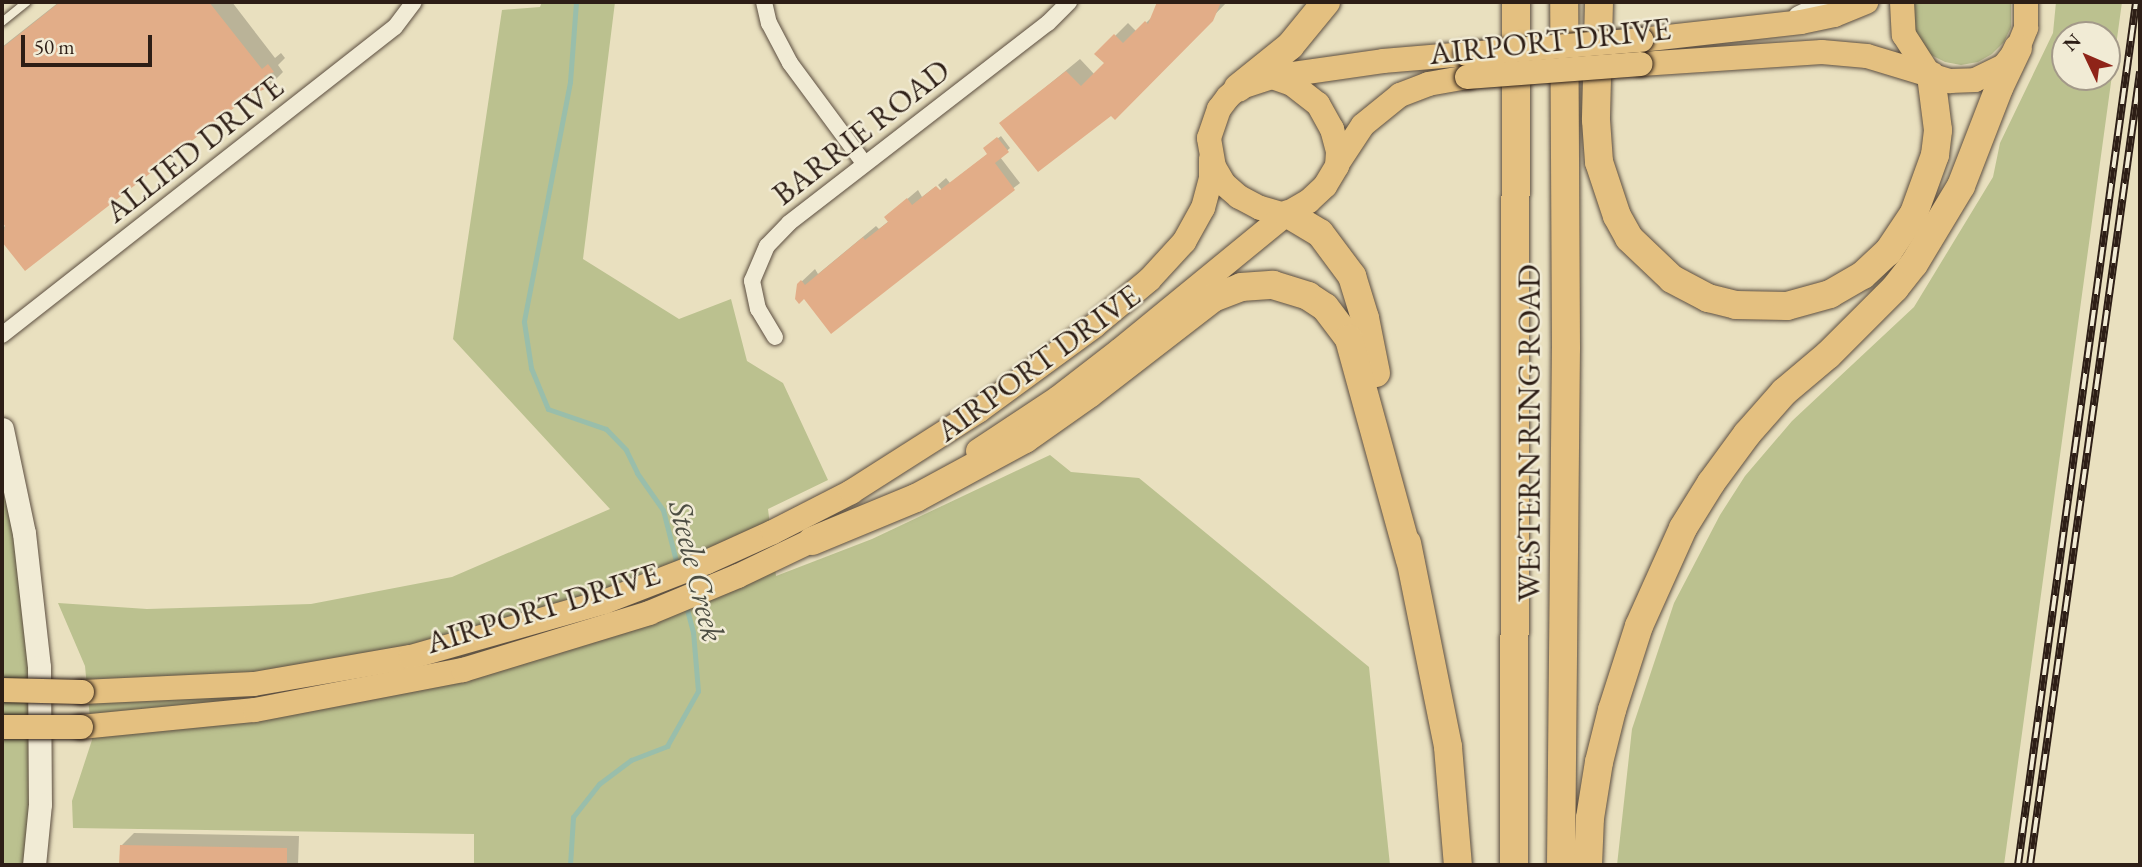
<!DOCTYPE html>
<html>
<head>
<meta charset="utf-8">
<style>
	body { margin:0 }
	#map { position:relative; width:2142px; height:867px; overflow:hidden; background:#e9e0bf; font-family:"EB Garamond",serif }
	div>[style] { position:absolute }
	[style*='--x'] { left:calc(var(--x)*1px); top:calc(var(--y)*1px); width:calc(var(--w)*1px); rotate:calc(var(--a)*1deg) }
	.green>* { inset:0; background:#bbc18f }
	.shadow>* { inset:0; background:#0003 }
	.stream>* { height:5px; margin:-2.5px; padding:0 2.5px; transform-origin:2.5px; border-radius:2.5px; background:#99beab }
	.building>* { inset:0; background:#e2ad88 }
	.roads { filter:drop-shadow(0 0 2px #5c4e40) drop-shadow(0 0 2px #5c4e40) }
	.lane>* { height:8px; margin:-4px; padding:0 4px; transform-origin:4px; border-radius:4px; background:#f1ebd5 }
	.street>* { height:16px; margin:-8px; padding:0 8px; transform-origin:8px; border-radius:8px; background:#f1ebd5 }
	.secondary>* { height:23px; margin:-11.5px; padding:0 11.5px; transform-origin:11.5px; border-radius:11.5px; background:#f1ebd5 }
	.primary>* { height:24px; margin:-12px; padding:0 12px; transform-origin:12px; border-radius:12px; background:#e4c080 }
	.highway>* { height:28px; margin:-14px; padding:0 14px; transform-origin:14px; border-radius:14px; background:#e4c080 }
	.rail>* { height:8px; margin-top:-4px; transform-origin:0; background:repeating-linear-gradient(90deg,#f1ebd5 0 16px,#2d1e16 0 32px); box-sizing:border-box; border-block:2px solid #2d1e16 }
	.bridges { filter:drop-shadow(0 0 2px #2d1e16) drop-shadow(0 0 2px #2d1e16) }
	.primary-bridge>* { height:24px; margin:-12px; padding:0 12px; transform-origin:12px; border-radius:12px; background:#e4c080 }
	span { translate:-50% -50%; white-space:nowrap; text-align:center; line-height:1.15; -webkit-text-stroke:5px #f1ebd5; paint-order:stroke }
	.street-label { font-size:32px; color:#2d1e16 }
	.water-label { font-size:33px; color:#4d4e43; font-style:italic }
	.frame { position:absolute; inset:0; border:4px solid #2d1e16; pointer-events:none }
	.north { position:absolute; left:2051px; top:21px; width:70px; height:70px; box-sizing:border-box; background:#f1ebd5; border:2px solid #a39989; border-radius:50%; rotate:314deg; font-size:19px; font-weight:700; line-height:28px; text-align:center; color:#2d1e16 }
	.north::after { content:''; display:block; margin:auto; width:24px; height:32px; background:#8f2418; clip-path:polygon(50% 0,100% 100%,50% 72%,0 100%) }
	.scale { position:absolute; left:21px; top:35px; width:131px; height:32px; box-sizing:border-box; border:4px solid #2d1e16; border-top:0; padding-left:9px; font-size:21px; line-height:24px; white-space:nowrap; color:#2d1e16; -webkit-text-stroke:5px #f1ebd5; paint-order:stroke }
</style>
</head>
<body>
<div id="map">
	<div class="green">
		<i style="clip-path:polygon(542px 2px,615px 2px,583px 259px,679px 319px,731px 299px,747px 361px,783px 383px,828px 480px,768px 509px,776px 576px,872px 539px,1050px 455px,1071px 472px,1139px 478px,1369px 667px,1390px 865px,474px 865px,474px 834px,73px 828px,72px 801px,92px 740px,85px 666px,58px 603px,147px 609px,311px 604px,452px 577px,610px 509px,453px 339px,502px 10px,540px 7px)"></i>
		<i style="clip-path:polygon(1911px 2px,2011px 2px,2011px 27px,2004px 42px,1992px 54px,1978px 62px,1961px 65px,1945px 62px,1929px 54px,1917px 40px)"></i>
		<i style="clip-path:polygon(evenodd,2056px 2px,2122px 2px,2004px 865px,1617px 865px,1632px 729px,1674px 603px,1720px 515px,1745px 476px,1792px 421px,1914px 307px,1993px 177px,2000px 143px,2053px 33px,2056px 2px,2107px 35px,2107px 77px,2065px 77px,2065px 35px,2107px 35px)"></i>
		<i style="clip-path:polygon(2px 474px,16px 543px,29px 663px,30px 796px,25px 865px,2px 865px)"></i>
	</div>
	<div class="shadow">
		<i style="clip-path:polygon(59px 2px,232px 2px,275px 58px,281px 53px,285px 58px,278px 65px,283px 72px,271px 84px,259px 90px,257px 88px,25px 268px,2px 239px,2px 229px,6px 225px,2px 220px,2px 47px)"></i>
		<i style="clip-path:polygon(1159px 2px,1227px 2px,1115px 117px,1111px 113px,1002px 123px,1080px 59px,1095px 75px,1106px 63px,1097px 54px,1128px 23px,1137px 32px,1153px 16px)"></i>
		<i style="clip-path:polygon(1001px 136px,1010px 148px,1000px 157px,1020px 183px,831px 332px,798px 285px,815px 269px,818px 274px,876px 226px,879px 229px,889px 221px,886px 217px,918px 190px,922px 197px,935px 187px,939px 192px,942px 190px,938px 185px,946px 178px,950px 183px,989px 153px,988px 146px)"></i>
		<i style="clip-path:polygon(134px 833px,299px 836px,298px 865px,104px 865px,121px 863px,121px 846px)"></i>
	</div>
	<div class="stream">
		<i style="--x:576;--y:2;--w:80;--a:94.3"></i>
		<i style="--x:570;--y:82;--w:244;--a:100.9"></i>
		<i style="--x:524;--y:322;--w:47;--a:81.3"></i>
		<i style="--x:531;--y:368;--w:44;--a:67.5"></i>
		<i style="--x:548;--y:409;--w:61;--a:19"></i>
		<i style="--x:606;--y:429;--w:29;--a:46"></i>
		<i style="--x:626;--y:450;--w:25;--a:64"></i>
		<i style="--x:637;--y:473;--w:45;--a:54.9"></i>
		<i style="--x:663;--y:510;--w:57;--a:75.7"></i>
		<i style="--x:570;--y:865;--w:48;--a:-86.4"></i>
		<i style="--x:573;--y:817;--w:42;--a:-51.8"></i>
		<i style="--x:599;--y:784;--w:40;--a:-37"></i>
		<i style="--x:631;--y:760;--w:39;--a:-21"></i>
		<i style="--x:667;--y:746;--w:63;--a:-60.6"></i>
		<i style="--x:698;--y:691;--w:59;--a:-94.8"></i>
		<i style="--x:693;--y:632;--w:27;--a:-105"></i>
	</div>
	<div class="building">
		<i style="clip-path:polygon(60px 2px,209px 2px,262px 69px,268px 64px,274px 72px,264px 76px,272px 86px,258px 92px,257px 90px,25px 271px,2px 242px,5px 226px,2px 222px,2px 48px)"></i>
		<i style="clip-path:polygon(1157px 2px,1221px 2px,1213px 21px,1115px 120px,1111px 116px,1038px 172px,999px 123px,1066px 71px,1081px 86px,1104px 63px,1094px 54px,1114px 34px,1123px 43px,1145px 21px,1148px 24px)"></i>
		<i style="clip-path:polygon(997px 137px,1009px 152px,995px 163px,1015px 190px,831px 334px,804px 299px,799px 304px,795px 299px,797px 284px,801px 280px,805px 285px,863px 237px,865px 240px,888px 222px,884px 217px,907px 198px,912px 205px,936px 186px,940px 190px,987px 154px,983px 148px)"></i>
		<i style="clip-path:polygon(120px 845px,287px 848px,287px 865px,119px 865px)"></i>
	</div>
	<div class="roads">
		<div class="lane">
			<i style="--x:2;--y:22;--w:32;--a:-39"></i>
		</div>
		<div class="street">
			<i style="--x:764;--y:2;--w:22;--a:77"></i>
			<i style="--x:769;--y:23;--w:45;--a:62.3"></i>
			<i style="--x:790;--y:63;--w:124;--a:53.5"></i>
			<i style="--x:2;--y:335;--w:499;--a:-38.1"></i>
			<i style="--x:395;--y:27;--w:31;--a:-53"></i>
			<i style="--x:775;--y:337;--w:33;--a:-121"></i>
			<i style="--x:758;--y:309;--w:29;--a:-102"></i>
			<i style="--x:752;--y:281;--w:38;--a:-67"></i>
			<i style="--x:767;--y:246;--w:32;--a:-46"></i>
			<i style="--x:789;--y:223;--w:327;--a:-37.7"></i>
			<i style="--x:1048;--y:23;--w:30;--a:-45"></i>
		</div>
		<div class="secondary">
			<i style="--x:1799;--y:17;--w:35;--a:-25"></i>
			<i style="--x:2;--y:429;--w:106;--a:78.1"></i>
			<i style="--x:24;--y:533;--w:135;--a:83.6"></i>
			<i style="--x:39;--y:667;--w:137;--a:89.6"></i>
			<i style="--x:40;--y:804;--w:61;--a:95.6"></i>
		</div>
		<div class="primary">
			<i style="--x:1902;--y:2;--w:33;--a:87"></i>
			<i style="--x:1904;--y:35;--w:46;--a:57.3"></i>
			<i style="--x:1641;--y:40;--w:161;--a:-6.4"></i>
			<i style="--x:1801;--y:22;--w:34;--a:-12"></i>
			<i style="--x:1834;--y:15;--w:35;--a:-22"></i>
			<i style="--x:1641;--y:64;--w:181;--a:-3.8"></i>
			<i style="--x:1822;--y:52;--w:45;--a:5.1"></i>
			<i style="--x:1867;--y:56;--w:87;--a:16.8"></i>
			<i style="--x:1950;--y:81;--w:25;--a:-2"></i>
			<i style="--x:1975;--y:80;--w:32;--a:-26"></i>
			<i style="--x:2004;--y:66;--w:23;--a:-52"></i>
			<i style="--x:2018;--y:48;--w:22;--a:-68"></i>
			<i style="--x:2026;--y:28;--w:26;--a:-90"></i>
			<i style="--x:1272;--y:77;--w:21;--a:19"></i>
			<i style="--x:1292;--y:84;--w:33;--a:38"></i>
			<i style="--x:1318;--y:104;--w:29;--a:61"></i>
			<i style="--x:1332;--y:129;--w:24;--a:75"></i>
			<i style="--x:1338;--y:152;--w:14;--a:94"></i>
			<i style="--x:1337;--y:166;--w:23;--a:121"></i>
			<i style="--x:1325;--y:186;--w:22;--a:137"></i>
			<i style="--x:1309;--y:201;--w:28;--a:150"></i>
			<i style="--x:1285;--y:215;--w:26;--a:-164"></i>
			<i style="--x:1260;--y:208;--w:24;--a:-152"></i>
			<i style="--x:1239;--y:197;--w:20;--a:-139"></i>
			<i style="--x:1224;--y:184;--w:20;--a:-120"></i>
			<i style="--x:1214;--y:167;--w:29;--a:-100"></i>
			<i style="--x:1209;--y:138;--w:31;--a:-71"></i>
			<i style="--x:1219;--y:109;--w:15;--a:-53"></i>
			<i style="--x:1228;--y:97;--w:13;--a:-42"></i>
			<i style="--x:1238;--y:88;--w:36;--a:-18"></i>
			<i style="--x:1272;--y:77;--w:112;--a:-8.2"></i>
			<i style="--x:1383;--y:61;--w:83;--a:-4.8"></i>
			<i style="--x:1338;--y:163;--w:45;--a:-56.7"></i>
			<i style="--x:1363;--y:125;--w:48;--a:-39"></i>
			<i style="--x:1400;--y:95;--w:30;--a:-21"></i>
			<i style="--x:1428;--y:84;--w:40;--a:-10"></i>
			<i style="--x:978;--y:451;--w:96;--a:-33.5"></i>
			<i style="--x:1058;--y:398;--w:78;--a:-37.7"></i>
			<i style="--x:1120;--y:350;--w:213;--a:-39.3"></i>
			<i style="--x:82;--y:692;--w:172;--a:-2.7"></i>
			<i style="--x:254;--y:684;--w:159;--a:-9.8"></i>
			<i style="--x:411;--y:657;--w:201;--a:-15.9"></i>
			<i style="--x:604;--y:602;--w:110;--a:-21.2"></i>
			<i style="--x:707;--y:562;--w:72;--a:-24.4"></i>
			<i style="--x:773;--y:532;--w:88;--a:-27.1"></i>
			<i style="--x:851;--y:492;--w:151;--a:-32.5"></i>
			<i style="--x:978;--y:411;--w:144;--a:-36.2"></i>
			<i style="--x:1094;--y:326;--w:72;--a:-39.9"></i>
			<i style="--x:1149;--y:280;--w:52;--a:-47.4"></i>
			<i style="--x:1184;--y:242;--w:39;--a:-61"></i>
			<i style="--x:1203;--y:208;--w:30;--a:-75"></i>
			<i style="--x:1211;--y:179;--w:20;--a:-90"></i>
			<i style="--x:81;--y:727;--w:175;--a:-5.6"></i>
			<i style="--x:255;--y:710;--w:212;--a:-10.9"></i>
			<i style="--x:463;--y:670;--w:195;--a:-17"></i>
			<i style="--x:649;--y:613;--w:96;--a:-22.6"></i>
			<i style="--x:738;--y:576;--w:102;--a:-25.6"></i>
		</div>
		<div class="highway">
			<i style="--x:1599;--y:2;--w:118;--a:91.5"></i>
			<i style="--x:1596;--y:120;--w:42;--a:85.9"></i>
			<i style="--x:1599;--y:162;--w:57;--a:71.6"></i>
			<i style="--x:1617;--y:216;--w:25;--a:61"></i>
			<i style="--x:1629;--y:238;--w:59;--a:43.6"></i>
			<i style="--x:1672;--y:279;--w:41;--a:27.8"></i>
			<i style="--x:1708;--y:298;--w:29;--a:14"></i>
			<i style="--x:1736;--y:305;--w:51;--a:1.1"></i>
			<i style="--x:1787;--y:306;--w:45;--a:-15.6"></i>
			<i style="--x:1830;--y:294;--w:38;--a:-30"></i>
			<i style="--x:1863;--y:275;--w:34;--a:-43"></i>
			<i style="--x:1888;--y:252;--w:47;--a:-56.3"></i>
			<i style="--x:1914;--y:213;--w:62;--a:-70.1"></i>
			<i style="--x:1935;--y:155;--w:25;--a:-83"></i>
			<i style="--x:1938;--y:130;--w:55;--a:-97.3"></i>
			<i style="--x:1238;--y:88;--w:67;--a:-38.9"></i>
			<i style="--x:1290;--y:46;--w:57;--a:-50.7"></i>
			<i style="--x:1288;--y:214;--w:37;--a:31"></i>
			<i style="--x:1320;--y:233;--w:54;--a:53.3"></i>
			<i style="--x:1352;--y:276;--w:44;--a:72.8"></i>
			<i style="--x:1365;--y:318;--w:56;--a:78.7"></i>
			<i style="--x:812;--y:541;--w:113;--a:-22.5"></i>
			<i style="--x:916;--y:498;--w:124;--a:-28.4"></i>
			<i style="--x:1025;--y:439;--w:78;--a:-35.1"></i>
			<i style="--x:1089;--y:394;--w:157;--a:-37.7"></i>
			<i style="--x:1213;--y:298;--w:30;--a:-21"></i>
			<i style="--x:1241;--y:287;--w:32;--a:-4"></i>
			<i style="--x:1273;--y:285;--w:37;--a:17"></i>
			<i style="--x:1308;--y:296;--w:20;--a:33"></i>
			<i style="--x:1325;--y:307;--w:40;--a:53"></i>
			<i style="--x:1349;--y:339;--w:229;--a:74.6"></i>
			<i style="--x:1407;--y:543;--w:208;--a:78.6"></i>
			<i style="--x:1448;--y:747;--w:118;--a:85.2"></i>
			<i style="--x:1514;--y:865;--w:863;--a:-89.87"></i>
			<i style="--x:1561;--y:865;--w:517;--a:-89.45"></i>
			<i style="--x:1566;--y:348;--w:346;--a:-90.3"></i>
			<i style="--x:1588;--y:865;--w:47;--a:-87.6"></i>
			<i style="--x:1590;--y:818;--w:57;--a:-80.9"></i>
			<i style="--x:1599;--y:762;--w:54;--a:-76"></i>
			<i style="--x:1612;--y:710;--w:88;--a:-72.2"></i>
			<i style="--x:1639;--y:626;--w:107;--a:-65.8"></i>
			<i style="--x:1683;--y:528;--w:53;--a:-58.1"></i>
			<i style="--x:1711;--y:483;--w:61;--a:-53.7"></i>
			<i style="--x:1747;--y:434;--w:56;--a:-48.6"></i>
			<i style="--x:1784;--y:392;--w:57;--a:-40.1"></i>
			<i style="--x:1828;--y:355;--w:95;--a:-45"></i>
			<i style="--x:1895;--y:288;--w:31;--a:-52"></i>
			<i style="--x:1914;--y:264;--w:91;--a:-58.9"></i>
			<i style="--x:1961;--y:186;--w:105;--a:-68.8"></i>
			<i style="--x:1999;--y:88;--w:44;--a:-64.6"></i>
		</div>
	</div>
	<div class="rail">
		<i style="--x:2018;--y:865;--w:871;--a:-82.21"></i>
		<i style="--x:2030;--y:865;--w:801;--a:-82.1"></i>
	</div>
	<div class="bridges">
		<div class="primary-bridge">
			<i style="--x:1466;--y:54;--w:176;--a:-4.6"></i>
			<i style="--x:1467;--y:77;--w:174;--a:-4.3"></i>
			<i style="--x:2;--y:690;--w:80;--a:1.4"></i>
			<i style="--x:2;--y:727;--w:79;--a:0"></i>
		</div>
	</div>
	<div class="street-label">
		<span style="left:1550px;top:41px;rotate:-6deg">AIRPORT DRIVE</span>
		<span style="left:861px;top:132px;rotate:-38deg">BARRIE ROAD</span>
		<span style="left:194px;top:149px;rotate:-38deg">ALLIED DRIVE</span>
		<span style="left:1038px;top:363px;rotate:-36deg">AIRPORT DRIVE</span>
		<span style="left:1529px;top:433px;rotate:-90deg">WESTERN RING ROAD</span>
		<span style="left:543px;top:608px;rotate:-17deg">AIRPORT DRIVE</span>
	</div>
	<div class="water-label">
		<span style="left:697px;top:571px;rotate:76deg">Steele Creek</span>
	</div>
	<div class="frame"></div>
	<div class="north">N</div>
	<div class="scale">50 m</div>
</div>
</body>
</html>
